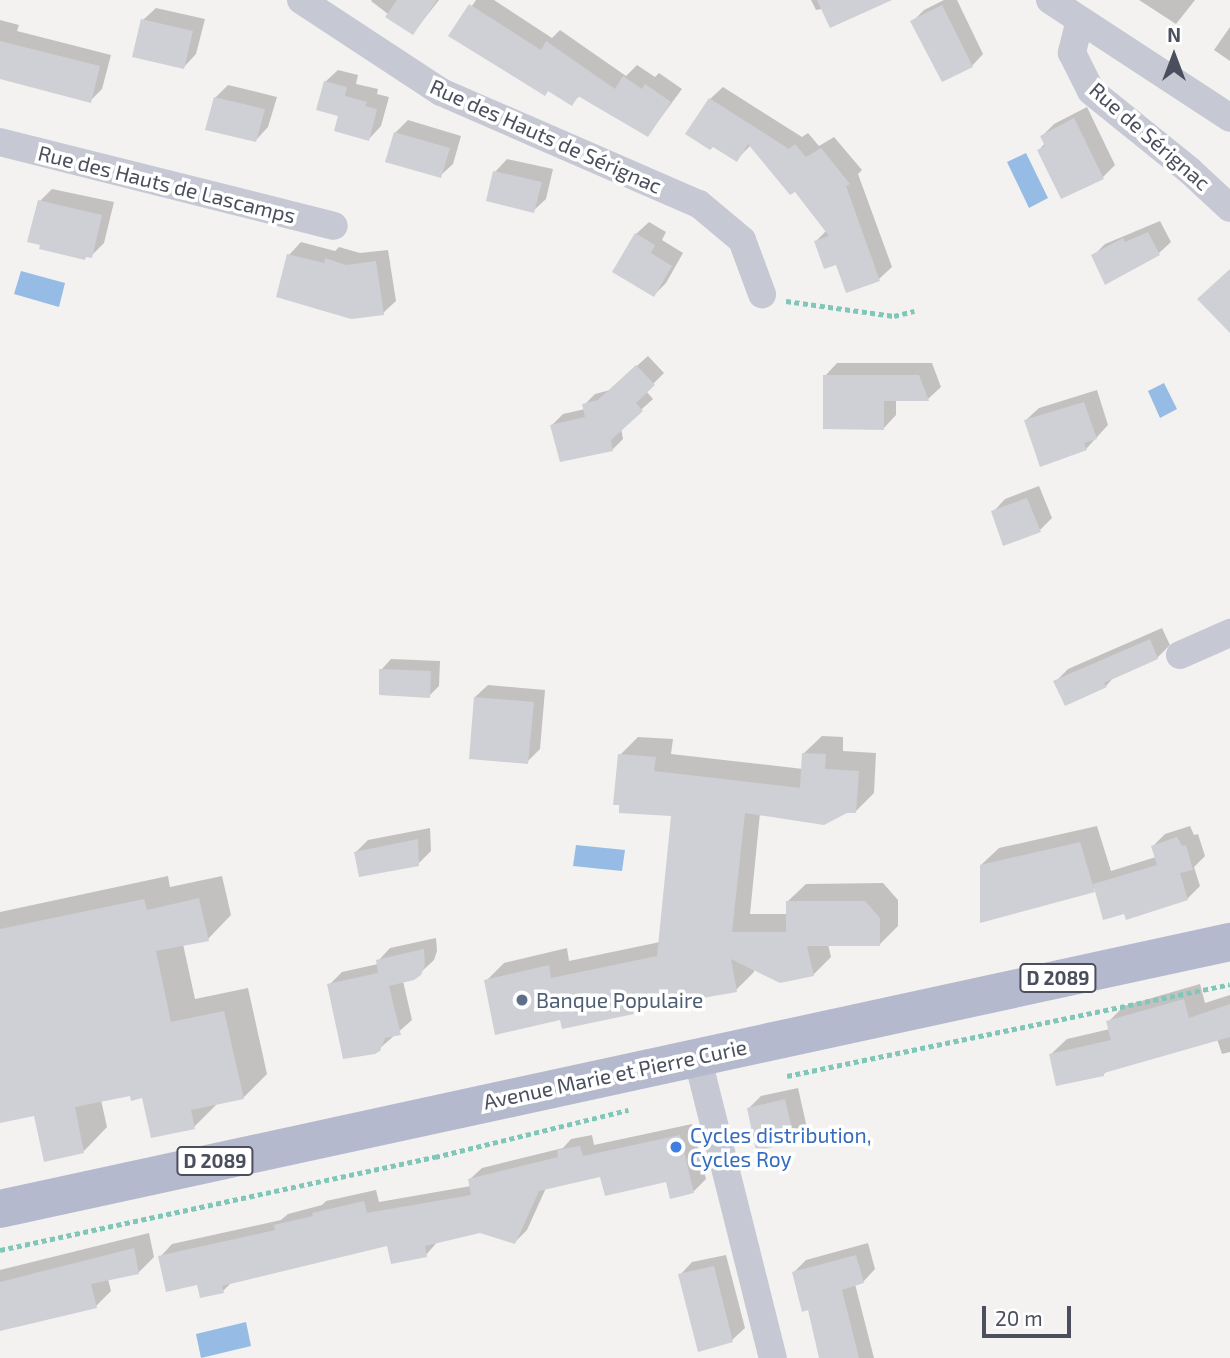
<!DOCTYPE html>
<html>
<head>
<meta charset="utf-8">
<style>
	body { margin:0 }
	#map { position:relative; width:1230px; height:1358px; overflow:hidden; background:#f3f2f1; font-family:"Exo 2",sans-serif }
	div>[style] { position:absolute }
	[style*='--x'] { left:calc(var(--x)*1px); top:calc(var(--y)*1px); width:calc(var(--w)*1px); rotate:calc(var(--a)*1deg) }
	.water>* { inset:0; background:#96bce5 }
	.shadow>* { inset:0; background:#0003 }
	.building>* { inset:0; background:#cfd0d5 }
	.path>* { height:4.5px; margin-top:-2.25px; transform-origin:0; background:repeating-linear-gradient(90deg,#80c7ba 0 5px,transparent 0 8.5px) }
	.minor>* { height:28px; margin:-14px; padding:0 14px; transform-origin:14px; border-radius:14px; background:#c6c9d4 }
	.primary>* { height:38px; margin:-19px; padding:0 19px; transform-origin:19px; border-radius:19px; background:#b4b9cd }
	.dots>* { width:19px; height:19px; translate:-50% -50%; box-sizing:border-box; border:4px solid #fff; border-radius:50% }
	span { translate:-50% -50%; white-space:nowrap; text-align:center; line-height:1.15; -webkit-text-stroke:7px #fff; paint-order:stroke }
	.shield-label span { padding:2px 5px; background:#fff; border:2px solid; border-radius:5px; -webkit-text-stroke-width:0 }
	.shield-label { font-size:19px; color:#4b4f5d; font-weight:700 }
	.street-label { font-size:21px; color:#4b4f5d }
	.service-label { font-size:21px; color:#4e5e75 }
	.left { translate:0 -50%; text-align:left }
	.shop-label { font-size:21px; color:#366cbe }
	.north { position:absolute; left:1139px; top:21px; width:70px; height:70px; -webkit-text-stroke:5px #fff; paint-order:stroke; rotate:0deg; font-size:19px; font-weight:700; line-height:28px; text-align:center; color:#4b4f5d }
	.north::after { content:''; display:block; margin:auto; width:24px; height:32px; background:#4b4f5d; clip-path:polygon(50% 0,100% 100%,50% 72%,0 100%) }
	.scale { position:absolute; left:982px; top:1306px; width:89px; height:32px; box-sizing:border-box; border:4px solid #4b4f5d; border-top:0; padding-left:9px; font-size:21px; line-height:24px; white-space:nowrap; color:#4b4f5d; -webkit-text-stroke:5px #fff; paint-order:stroke }
</style>
</head>
<body>
<div id="map">
	<div class="water">
		<i style="clip-path:polygon(1026px 153px,1048px 198px,1029px 208px,1007px 162px)"></i>
		<i style="clip-path:polygon(21px 271px,65px 283px,59px 307px,14px 294px)"></i>
		<i style="clip-path:polygon(1164px 383px,1177px 409px,1160px 418px,1148px 391px)"></i>
		<i style="clip-path:polygon(576px 845px,625px 850px,622px 871px,573px 866px)"></i>
		<i style="clip-path:polygon(246px 1322px,251px 1346px,201px 1358px,196px 1334px)"></i>
	</div>
	<div class="shadow">
		<i style="clip-path:polygon(439px 0,413px 33px,371px 1px,372px 0)"></i>
		<i style="clip-path:polygon(476px 0,494px 0,552px 38px,560px 30px,626px 76px,637px 65px,655px 77px,659px 73px,682px 89px,648px 135px,580px 95px,572px 104px,451px 36px)"></i>
		<i style="clip-path:polygon(811px 0,873px 0,816px 10px)"></i>
		<i style="clip-path:polygon(944px 0,957px 0,983px 54px,972px 66px,913px 21px,924px 10px)"></i>
		<i style="clip-path:polygon(1139px 0,1195px 0,1176px 24px)"></i>
		<i style="clip-path:polygon(156px 8px,205px 19px,196px 54px,184px 67px,143px 20px)"></i>
		<i style="clip-path:polygon(0 20px,19px 25px,17px 31px,111px 55px,102px 89px,90px 101px,0 77px)"></i>
		<i style="clip-path:polygon(1230px 27px,1230px 61px,1214px 50px)"></i>
		<i style="clip-path:polygon(338px 70px,358px 75px,356px 84px,378px 89px,377px 94px,389px 97px,381px 126px,369px 139px,325px 82px)"></i>
		<i style="clip-path:polygon(228px 85px,277px 97px,268px 127px,256px 140px,215px 98px)"></i>
		<i style="clip-path:polygon(723px 87px,802px 137px,808px 133px,819px 146px,834px 137px,862px 170px,858px 174px,892px 267px,879px 279px,847px 291px,837px 262px,816px 241px,827px 230px,795px 190px,751px 145px,736px 160px,710px 99px)"></i>
		<i style="clip-path:polygon(1087px 107px,1115px 165px,1103px 177px,1062px 196px,1039px 150px,1045px 143px,1042px 136px,1054px 124px)"></i>
		<i style="clip-path:polygon(408px 120px,461px 136px,453px 164px,440px 176px,395px 133px)"></i>
		<i style="clip-path:polygon(507px 159px,553px 169px,546px 199px,533px 211px,495px 172px)"></i>
		<i style="clip-path:polygon(52px 189px,114px 202px,104px 243px,91px 256px,40px 201px)"></i>
		<i style="clip-path:polygon(1160px 221px,1171px 242px,1159px 253px,1093px 256px,1105px 244px)"></i>
		<i style="clip-path:polygon(649px 222px,666px 232px,662px 240px,683px 253px,666px 283px,654px 295px,636px 234px)"></i>
		<i style="clip-path:polygon(301px 242px,335px 251px,339px 247px,360px 253px,388px 250px,396px 301px,383px 313px,289px 255px)"></i>
		<i style="clip-path:polygon(648px 356px,664px 373px,646px 391px,653px 399px,621px 428px,623px 439px,612px 450px,552px 425px,563px 414px,585px 409px,584px 405px,595px 394px,610px 390px)"></i>
		<i style="clip-path:polygon(837px 363px,932px 363px,941px 387px,928px 399px,896px 399px,896px 415px,884px 428px,825px 376px)"></i>
		<i style="clip-path:polygon(1097px 390px,1108px 425px,1086px 449px,1026px 420px,1039px 408px)"></i>
		<i style="clip-path:polygon(1039px 486px,1052px 518px,1040px 530px,993px 512px,1005px 499px)"></i>
		<i style="clip-path:polygon(1162px 628px,1170px 645px,1157px 658px,1115px 676px,1106px 686px,1056px 681px,1068px 669px)"></i>
		<i style="clip-path:polygon(391px 659px,440px 661px,439px 686px,429px 696px,381px 670px)"></i>
		<i style="clip-path:polygon(488px 685px,545px 690px,540px 749px,527px 762px,475px 697px)"></i>
		<i style="clip-path:polygon(822px 736px,843px 737px,843px 751px,876px 753px,874px 793px,856px 811px,760px 813px,750px 914px,788px 914px,787px 902px,806px 884px,883px 883px,898px 900px,898px 926px,880px 944px,828px 944px,831px 957px,813px 975px,754px 968px,754px 972px,736px 990px,700px 994px,564px 1027px,562px 1018px,486px 981px,504px 963px,567px 948px,569px 961px,660px 942px,673px 815px,620px 755px,638px 737px,673px 739px,671px 754px,803px 769px,803px 754px)"></i>
		<i style="clip-path:polygon(1097px 826px,1111px 871px,1156px 857px,1153px 846px,1165px 834px,1190px 826px,1194px 835px,1198px 834px,1205px 856px,1194px 867px,1200px 886px,1187px 899px,1125px 912px,1096px 889px,981px 865px,999px 848px)"></i>
		<i style="clip-path:polygon(430px 828px,431px 851px,418px 864px,356px 852px,368px 840px)"></i>
		<i style="clip-path:polygon(168px 876px,170px 887px,222px 876px,231px 915px,208px 939px,183px 944px,195px 999px,248px 988px,267px 1074px,243px 1098px,218px 1103px,194px 1127px,143px 1096px,131px 1094px,101px 1100px,107px 1127px,84px 1151px,36px 1114px,0 1121px,0 912px)"></i>
		<i style="clip-path:polygon(436px 938px,437px 951px,434px 960px,420px 973px,403px 981px,412px 1020px,379px 1049px,329px 985px,342px 972px,378px 964px,378px 961px,390px 948px)"></i>
		<i style="clip-path:polygon(1200px 984px,1205px 1003px,1230px 995px,1230px 1052px,1222px 1054px,1217px 1039px,1108px 1070px,1104px 1074px,1051px 1054px,1067px 1039px,1110px 1029px,1108px 1022px,1124px 1006px)"></i>
		<i style="clip-path:polygon(798px 1088px,807px 1128px,794px 1141px,749px 1108px,761px 1096px)"></i>
		<i style="clip-path:polygon(692px 1124px,706px 1179px,694px 1191px,672px 1197px,668px 1180px,602px 1175px,546px 1188px,527px 1230px,515px 1242px,480px 1231px,438px 1241px,426px 1255px,388px 1244px,233px 1281px,223px 1291px,198px 1283px,160px 1257px,172px 1244px,281px 1220px,288px 1214px,322px 1205px,326px 1201px,376px 1190px,379px 1202px,471px 1186px,469px 1180px,482px 1168px,563px 1148px,571px 1139px,592px 1135px,594px 1145px)"></i>
		<i style="clip-path:polygon(149px 1233px,154px 1257px,138px 1273px,108px 1279px,111px 1291px,96px 1306px,0 1328px,0 1270px)"></i>
		<i style="clip-path:polygon(868px 1243px,875px 1269px,863px 1282px,855px 1284px,874px 1358px,821px 1358px,809px 1308px,794px 1272px,806px 1260px)"></i>
		<i style="clip-path:polygon(726px 1255px,745px 1328px,732px 1340px,680px 1275px,692px 1262px)"></i>
	</div>
	<div class="building">
		<i style="clip-path:polygon(397px 0,437px 0,413px 35px,385px 17px)"></i>
		<i style="clip-path:polygon(817px 0,892px 0,830px 28px)"></i>
		<i style="clip-path:polygon(469px 4px,541px 50px,546px 41px,615px 89px,623px 76px,642px 89px,645px 84px,671px 102px,648px 137px,578px 96px,572px 106px,548px 91px,545px 96px,448px 36px)"></i>
		<i style="clip-path:polygon(942px 5px,973px 67px,942px 82px,910px 21px)"></i>
		<i style="clip-path:polygon(141px 19px,193px 31px,184px 69px,132px 57px)"></i>
		<i style="clip-path:polygon(0 41px,100px 66px,91px 103px,0 79px)"></i>
		<i style="clip-path:polygon(324px 81px,347px 87px,345px 96px,367px 102px,365px 106px,377px 109px,369px 141px,334px 131px,338px 116px,316px 110px)"></i>
		<i style="clip-path:polygon(214px 97px,265px 109px,256px 142px,205px 130px)"></i>
		<i style="clip-path:polygon(709px 98px,789px 149px,795px 144px,806px 157px,821px 148px,850px 184px,846px 186px,880px 281px,846px 293px,836px 265px,824px 269px,814px 241px,829px 236px,795px 192px,790px 195px,748px 144px,737px 162px,713px 147px,710px 150px,685px 134px)"></i>
		<i style="clip-path:polygon(1074px 118px,1104px 179px,1061px 199px,1037px 150px,1045px 146px,1040px 136px)"></i>
		<i style="clip-path:polygon(394px 132px,450px 148px,441px 178px,385px 162px)"></i>
		<i style="clip-path:polygon(493px 171px,542px 182px,534px 213px,486px 201px)"></i>
		<i style="clip-path:polygon(38px 200px,102px 215px,92px 258px,86px 257px,85px 260px,39px 249px,40px 245px,27px 242px)"></i>
		<i style="clip-path:polygon(1148px 232px,1160px 255px,1105px 285px,1091px 255px,1123px 238px,1125px 242px)"></i>
		<i style="clip-path:polygon(635px 233px,655px 245px,651px 253px,672px 266px,654px 297px,612px 272px)"></i>
		<i style="clip-path:polygon(287px 254px,324px 263px,325px 258px,346px 265px,376px 261px,384px 315px,351px 319px,276px 297px)"></i>
		<i style="clip-path:polygon(1230px 269px,1230px 333px,1197px 299px)"></i>
		<i style="clip-path:polygon(636px 365px,655px 385px,636px 403px,643px 411px,611px 440px,613px 451px,560px 462px,550px 425px,585px 417px,582px 404px,598px 400px)"></i>
		<i style="clip-path:polygon(823px 375px,919px 375px,929px 401px,884px 401px,884px 430px,823px 429px)"></i>
		<i style="clip-path:polygon(1084px 402px,1097px 439px,1084px 443px,1087px 450px,1040px 467px,1024px 420px)"></i>
		<i style="clip-path:polygon(1027px 498px,1041px 532px,1003px 546px,991px 511px)"></i>
		<i style="clip-path:polygon(1150px 639px,1158px 659px,1104px 683px,1107px 687px,1065px 706px,1053px 681px)"></i>
		<i style="clip-path:polygon(379px 669px,431px 671px,430px 698px,379px 695px)"></i>
		<i style="clip-path:polygon(474px 697px,534px 702px,528px 764px,469px 759px)"></i>
		<i style="clip-path:polygon(802px 753px,826px 754px,825px 769px,859px 771px,856px 813px,847px 813px,824px 825px,745px 813px,732px 932px,786px 932px,786px 901px,865px 901px,880px 918px,880px 946px,807px 946px,814px 976px,780px 983px,731px 959px,737px 992px,633px 1010px,634px 1014px,562px 1029px,560px 1020px,495px 1035px,484px 980px,549px 965px,551px 978px,657px 956px,671px 816px,619px 813px,619px 805px,613px 805px,618px 754px,656px 757px,654px 771px,800px 788px)"></i>
		<i style="clip-path:polygon(1177px 837px,1182px 846px,1186px 845px,1193px 870px,1180px 873px,1188px 900px,1126px 920px,1124px 914px,1103px 920px,1093px 884px,1157px 865px,1151px 846px)"></i>
		<i style="clip-path:polygon(418px 839px,419px 866px,359px 877px,354px 852px)"></i>
		<i style="clip-path:polygon(1080px 842px,1095px 892px,980px 923px,980px 865px)"></i>
		<i style="clip-path:polygon(199px 898px,209px 941px,156px 951px,171px 1022px,224px 1011px,244px 1099px,191px 1110px,195px 1129px,151px 1138px,142px 1098px,131px 1101px,130px 1096px,75px 1107px,84px 1153px,44px 1162px,34px 1116px,0 1123px,0 929px,144px 899px,147px 910px)"></i>
		<i style="clip-path:polygon(424px 949px,425px 965px,421px 975px,414px 980px,389px 986px,401px 1035px,385px 1038px,380px 1051px,375px 1054px,343px 1059px,327px 984px,378px 973px,376px 960px)"></i>
		<i style="clip-path:polygon(1184px 999px,1189px 1018px,1230px 1004px,1230px 1037px,1104px 1073px,1104px 1076px,1056px 1086px,1049px 1054px,1111px 1040px,1106px 1021px)"></i>
		<i style="clip-path:polygon(785px 1099px,795px 1142px,756px 1151px,747px 1108px)"></i>
		<i style="clip-path:polygon(680px 1135px,694px 1193px,670px 1199px,666px 1182px,605px 1196px,600px 1177px,539px 1191px,515px 1244px,480px 1233px,425px 1246px,427px 1257px,391px 1264px,387px 1246px,222px 1286px,224px 1293px,200px 1298px,197px 1285px,166px 1292px,158px 1256px,275px 1230px,274px 1225px,313px 1216px,312px 1213px,364px 1201px,367px 1213px,471px 1195px,468px 1179px,558px 1157px,557px 1150px,580px 1146px,583px 1156px)"></i>
		<i style="clip-path:polygon(134px 1248px,139px 1274px,91px 1284px,97px 1308px,0 1331px,0 1282px)"></i>
		<i style="clip-path:polygon(856px 1255px,864px 1283px,842px 1290px,859px 1358px,819px 1358px,808px 1310px,802px 1312px,792px 1272px)"></i>
		<i style="clip-path:polygon(714px 1266px,733px 1342px,698px 1352px,678px 1274px)"></i>
	</div>
	<div class="path">
		<i style="--x:786;--y:301;--w:109;--a:7.9"></i>
		<i style="--x:894;--y:316;--w:21;--a:-14"></i>
		<i style="--x:787;--y:1076;--w:452;--a:-11.7"></i>
		<i style="--x:0;--y:1250;--w:445;--a:-12.1"></i>
		<i style="--x:435;--y:1157;--w:199;--a:-13.7"></i>
	</div>
	<div class="minor">
		<i style="--x:301;--y:0;--w:168;--a:33.3"></i>
		<i style="--x:441;--y:92;--w:281;--a:23.5"></i>
		<i style="--x:699;--y:204;--w:56;--a:39.9"></i>
		<i style="--x:742;--y:240;--w:58;--a:69.7"></i>
		<i style="--x:1050;--y:0;--w:215;--a:33.2"></i>
		<i style="--x:1080;--y:20;--w:34;--a:104"></i>
		<i style="--x:1072;--y:53;--w:42;--a:63.4"></i>
		<i style="--x:1091;--y:91;--w:127;--a:38.9"></i>
		<i style="--x:1190;--y:171;--w:54;--a:42.8"></i>
		<i style="--x:0;--y:142;--w:344;--a:14.1"></i>
		<i style="--x:1180;--y:655;--w:55;--a:-23.7"></i>
		<i style="--x:697;--y:1056;--w:311;--a:75.9"></i>
	</div>
	<div class="primary">
		<i style="--x:0;--y:1209;--w:1259;--a:-12.25"></i>
	</div>
	<div class="dots">
		<i style="left:522px;top:1000px;background:#5c6f8a"></i>
		<i style="left:676px;top:1147px;background:#3f7fe0"></i>
	</div>
	<div class="shield-label">
		<span style="left:1058px;top:978px">D 2089</span>
		<span style="left:215px;top:1161px">D 2089</span>
	</div>
	<div class="street-label">
		<span style="left:546px;top:136px;rotate:24deg">Rue des Hauts de Sérignac</span>
		<span style="left:1150px;top:136px;rotate:41deg">Rue de Sérignac</span>
		<span style="left:167px;top:184px;rotate:14deg">Rue des Hauts de Lascamps</span>
		<span style="left:615px;top:1074px;rotate:-12deg">Avenue Marie et Pierre Curie</span>
	</div>
	<div class="service-label">
		<span class="left" style="left:536px;top:1000px">Banque Populaire</span>
	</div>
	<div class="shop-label">
		<span class="left" style="left:690px;top:1147px">Cycles distribution,<br>Cycles Roy</span>
	</div>
	<div class="north">N</div>
	<div class="scale">20 m</div>
</div>
</body>
</html>
